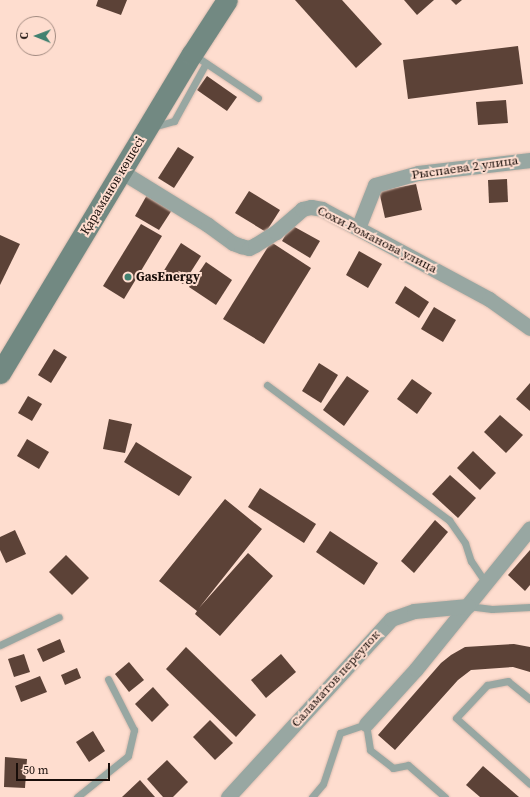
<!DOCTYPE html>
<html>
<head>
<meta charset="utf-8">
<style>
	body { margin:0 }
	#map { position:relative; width:530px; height:797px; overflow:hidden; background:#feddcf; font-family:"Source Serif 4",serif }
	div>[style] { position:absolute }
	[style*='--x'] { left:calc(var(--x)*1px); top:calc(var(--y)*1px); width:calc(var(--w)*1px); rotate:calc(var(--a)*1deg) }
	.building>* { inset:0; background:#5c4237 }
	.roads { filter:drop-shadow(0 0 1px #d9bcaf) drop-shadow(0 0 1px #d9bcaf) }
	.service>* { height:7px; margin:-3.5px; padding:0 3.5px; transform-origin:3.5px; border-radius:3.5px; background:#98a7a2 }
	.minor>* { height:15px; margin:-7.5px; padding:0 7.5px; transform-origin:7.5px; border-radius:7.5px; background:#98a7a2 }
	.secondary>* { height:21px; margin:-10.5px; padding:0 10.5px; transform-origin:10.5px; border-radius:10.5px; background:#728982 }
	.dots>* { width:11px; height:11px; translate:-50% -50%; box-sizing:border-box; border:2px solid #feddcf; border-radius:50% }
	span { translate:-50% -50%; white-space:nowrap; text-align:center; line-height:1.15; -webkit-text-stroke:4px #feddcf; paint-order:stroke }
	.street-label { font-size:13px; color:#190e0a }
	.poi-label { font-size:13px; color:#190e0a; font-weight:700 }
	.left { translate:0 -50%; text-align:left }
	.north { position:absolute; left:16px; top:16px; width:40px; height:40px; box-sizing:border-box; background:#feddcf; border:1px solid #a28a80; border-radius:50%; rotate:271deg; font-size:11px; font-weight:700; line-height:16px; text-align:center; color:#190e0a }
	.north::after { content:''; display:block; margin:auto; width:14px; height:18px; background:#418170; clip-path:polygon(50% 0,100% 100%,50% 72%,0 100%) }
	.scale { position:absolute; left:16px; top:763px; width:94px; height:18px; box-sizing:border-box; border:2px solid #190e0a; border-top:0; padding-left:5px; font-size:12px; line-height:14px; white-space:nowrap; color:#190e0a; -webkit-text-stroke:3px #feddcf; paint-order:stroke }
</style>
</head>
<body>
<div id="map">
	<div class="building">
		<i style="clip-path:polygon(98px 0,127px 0,121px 15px,96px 6px)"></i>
		<i style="clip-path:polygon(295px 0,342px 0,382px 44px,356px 68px)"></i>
		<i style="clip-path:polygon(404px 0,434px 0,417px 15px)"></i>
		<i style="clip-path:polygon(451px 0,462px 0,456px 5px)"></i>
		<i style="clip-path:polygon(518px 46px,523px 84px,408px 99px,403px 60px)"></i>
		<i style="clip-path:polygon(207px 76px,237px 97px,227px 111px,197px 90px)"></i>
		<i style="clip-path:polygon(506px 100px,508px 123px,478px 125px,476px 102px)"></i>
		<i style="clip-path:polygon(178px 147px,194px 157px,174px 188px,158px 178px)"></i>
		<i style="clip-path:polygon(507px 179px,508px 202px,489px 203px,488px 180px)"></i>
		<i style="clip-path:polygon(416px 184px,422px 210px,385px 218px,379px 191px)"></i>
		<i style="clip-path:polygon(249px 191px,280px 210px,266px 232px,235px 213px)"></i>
		<i style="clip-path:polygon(147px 195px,172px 210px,159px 230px,135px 216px)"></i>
		<i style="clip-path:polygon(141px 224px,162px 236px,124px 299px,103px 286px)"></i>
		<i style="clip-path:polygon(291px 225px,320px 241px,310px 258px,282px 241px)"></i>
		<i style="clip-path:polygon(0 235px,20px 244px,0 285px)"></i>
		<i style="clip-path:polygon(271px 242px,311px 268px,264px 344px,223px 319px)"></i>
		<i style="clip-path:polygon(181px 243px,201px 256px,183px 284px,163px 272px)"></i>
		<i style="clip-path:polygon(359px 251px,382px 264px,368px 288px,346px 275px)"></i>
		<i style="clip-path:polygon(206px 262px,232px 280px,216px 305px,189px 287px)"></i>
		<i style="clip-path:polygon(405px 286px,429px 302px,419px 318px,395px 303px)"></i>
		<i style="clip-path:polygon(434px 307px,456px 320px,443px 342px,421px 329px)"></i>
		<i style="clip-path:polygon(54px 349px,67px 357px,51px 383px,38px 375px)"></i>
		<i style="clip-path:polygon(319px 363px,338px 375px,321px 403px,302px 391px)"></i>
		<i style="clip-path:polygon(347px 376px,369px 391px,344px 426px,323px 410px)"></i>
		<i style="clip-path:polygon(412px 379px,432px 393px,417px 414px,397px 399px)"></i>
		<i style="clip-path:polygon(530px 383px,530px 411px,516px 399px)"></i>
		<i style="clip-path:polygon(28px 396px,42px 404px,32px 421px,18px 413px)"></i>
		<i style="clip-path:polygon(500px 415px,523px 435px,506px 453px,484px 432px)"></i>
		<i style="clip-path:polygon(109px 419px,132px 424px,125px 453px,103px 449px)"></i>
		<i style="clip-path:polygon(27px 439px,49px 452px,39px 469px,17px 456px)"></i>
		<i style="clip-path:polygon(136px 442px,192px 477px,179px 496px,124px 462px)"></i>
		<i style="clip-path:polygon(473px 451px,496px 473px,480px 490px,457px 468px)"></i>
		<i style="clip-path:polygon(450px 475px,476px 498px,458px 518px,432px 494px)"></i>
		<i style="clip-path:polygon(260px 488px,316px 524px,304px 543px,248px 507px)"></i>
		<i style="clip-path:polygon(225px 499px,262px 529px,199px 608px,248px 553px,273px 576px,220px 636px,195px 614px,197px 611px,159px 581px)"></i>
		<i style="clip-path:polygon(435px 520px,448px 532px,414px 573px,401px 561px)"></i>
		<i style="clip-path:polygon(15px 530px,26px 554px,6px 563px,0 550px,0 537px)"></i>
		<i style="clip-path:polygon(330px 531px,378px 563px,364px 585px,316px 552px)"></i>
		<i style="clip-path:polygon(530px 550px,530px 585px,525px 591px,508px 575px)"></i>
		<i style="clip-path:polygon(66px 555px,89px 578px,72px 595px,49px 572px)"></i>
		<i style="clip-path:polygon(60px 639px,65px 652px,43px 662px,37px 649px)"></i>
		<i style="clip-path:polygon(514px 644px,530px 647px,530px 672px,513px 667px,471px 670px,458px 680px,395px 750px,378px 735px,441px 663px,451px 655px,465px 647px)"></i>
		<i style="clip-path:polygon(186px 647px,256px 715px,236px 737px,166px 669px)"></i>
		<i style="clip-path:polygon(24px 654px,30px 672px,14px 677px,8px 659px)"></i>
		<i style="clip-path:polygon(281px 654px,296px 672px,266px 698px,251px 680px)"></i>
		<i style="clip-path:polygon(129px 662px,144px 680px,129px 692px,115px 674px)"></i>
		<i style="clip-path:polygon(77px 668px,81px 678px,65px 685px,61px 675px)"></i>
		<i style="clip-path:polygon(40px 676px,47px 692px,21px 702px,15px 686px)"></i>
		<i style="clip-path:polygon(153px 687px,169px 705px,152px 722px,135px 704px)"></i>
		<i style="clip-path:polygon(210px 720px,233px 743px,215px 760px,193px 737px)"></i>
		<i style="clip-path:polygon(93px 731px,105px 751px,89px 762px,76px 742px)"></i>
		<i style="clip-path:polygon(5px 757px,27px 759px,25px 788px,4px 787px)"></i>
		<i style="clip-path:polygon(167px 760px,188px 782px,173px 797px,163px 797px,147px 779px)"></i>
		<i style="clip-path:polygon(483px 766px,519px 797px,480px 797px,466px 785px)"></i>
		<i style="clip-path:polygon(140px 780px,155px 797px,122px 797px)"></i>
	</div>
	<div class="roads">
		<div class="service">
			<i style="--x:194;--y:55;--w:77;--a:33.9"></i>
			<i style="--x:153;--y:127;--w:22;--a:-16"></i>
			<i style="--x:174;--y:121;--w:66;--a:-61.1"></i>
			<i style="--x:267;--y:385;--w:227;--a:36.6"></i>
			<i style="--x:449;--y:520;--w:28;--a:55"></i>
			<i style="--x:465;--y:543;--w:19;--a:72"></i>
			<i style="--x:471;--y:561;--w:27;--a:56"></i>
			<i style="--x:468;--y:606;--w:24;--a:7"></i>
			<i style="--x:492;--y:609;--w:38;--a:-3"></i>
			<i style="--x:0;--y:645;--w:65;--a:-25.4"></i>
			<i style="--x:530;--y:699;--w:28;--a:-141"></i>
			<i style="--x:508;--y:681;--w:21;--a:169"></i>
			<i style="--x:487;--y:685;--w:45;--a:133.2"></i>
			<i style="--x:456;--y:718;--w:99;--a:41.7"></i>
			<i style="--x:77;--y:797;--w:65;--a:-38.8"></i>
			<i style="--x:128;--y:756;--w:27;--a:-77"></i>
			<i style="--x:134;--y:730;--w:57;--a:-117"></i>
			<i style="--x:312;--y:797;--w:17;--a:-50"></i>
			<i style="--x:323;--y:784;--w:54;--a:-71.6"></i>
			<i style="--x:340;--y:733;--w:28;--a:-19"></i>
			<i style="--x:366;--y:724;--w:26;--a:81"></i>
			<i style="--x:370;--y:750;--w:29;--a:38"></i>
			<i style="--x:393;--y:768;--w:15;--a:-11"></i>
			<i style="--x:408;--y:765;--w:49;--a:40.9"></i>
		</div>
		<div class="minor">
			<i style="--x:122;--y:172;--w:101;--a:31.6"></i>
			<i style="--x:208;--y:225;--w:31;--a:36"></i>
			<i style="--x:233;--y:243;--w:9;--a:21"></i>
			<i style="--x:241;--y:246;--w:8;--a:14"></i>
			<i style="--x:249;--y:248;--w:7;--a:-27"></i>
			<i style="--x:255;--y:245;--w:25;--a:-32"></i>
			<i style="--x:276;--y:232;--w:35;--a:-41"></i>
			<i style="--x:302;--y:209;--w:9;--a:-13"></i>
			<i style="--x:311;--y:207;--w:11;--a:10"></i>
			<i style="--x:322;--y:209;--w:190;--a:28.3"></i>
			<i style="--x:489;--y:299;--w:50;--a:35.3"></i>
			<i style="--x:358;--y:228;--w:46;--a:-68.4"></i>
			<i style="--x:375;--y:185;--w:45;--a:-15.6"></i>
			<i style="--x:418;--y:173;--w:113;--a:-6.6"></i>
			<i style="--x:366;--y:724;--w:74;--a:-47.7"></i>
			<i style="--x:416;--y:669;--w:181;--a:-51"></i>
			<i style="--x:228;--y:797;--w:241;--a:-47.5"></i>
			<i style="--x:391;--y:619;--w:24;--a:-19"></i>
			<i style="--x:414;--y:611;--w:54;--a:-5.3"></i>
		</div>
		<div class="secondary">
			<i style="--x:0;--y:373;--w:372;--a:-59"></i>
			<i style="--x:192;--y:54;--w:64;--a:-57.1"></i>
		</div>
	</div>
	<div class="dots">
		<i style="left:128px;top:277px;background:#418170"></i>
	</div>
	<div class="street-label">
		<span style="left:465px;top:168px;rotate:-8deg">Рыспаева 2 улица</span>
		<span style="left:113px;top:186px;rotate:-59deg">Қараманов көшесі</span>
		<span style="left:377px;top:240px;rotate:27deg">Сохи Романова улица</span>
		<span style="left:336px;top:679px;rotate:-48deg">Саламатов переулок</span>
	</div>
	<div class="poi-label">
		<span class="left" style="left:136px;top:277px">GasEnergy</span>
	</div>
	<div class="north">С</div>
	<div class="scale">50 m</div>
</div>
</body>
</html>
